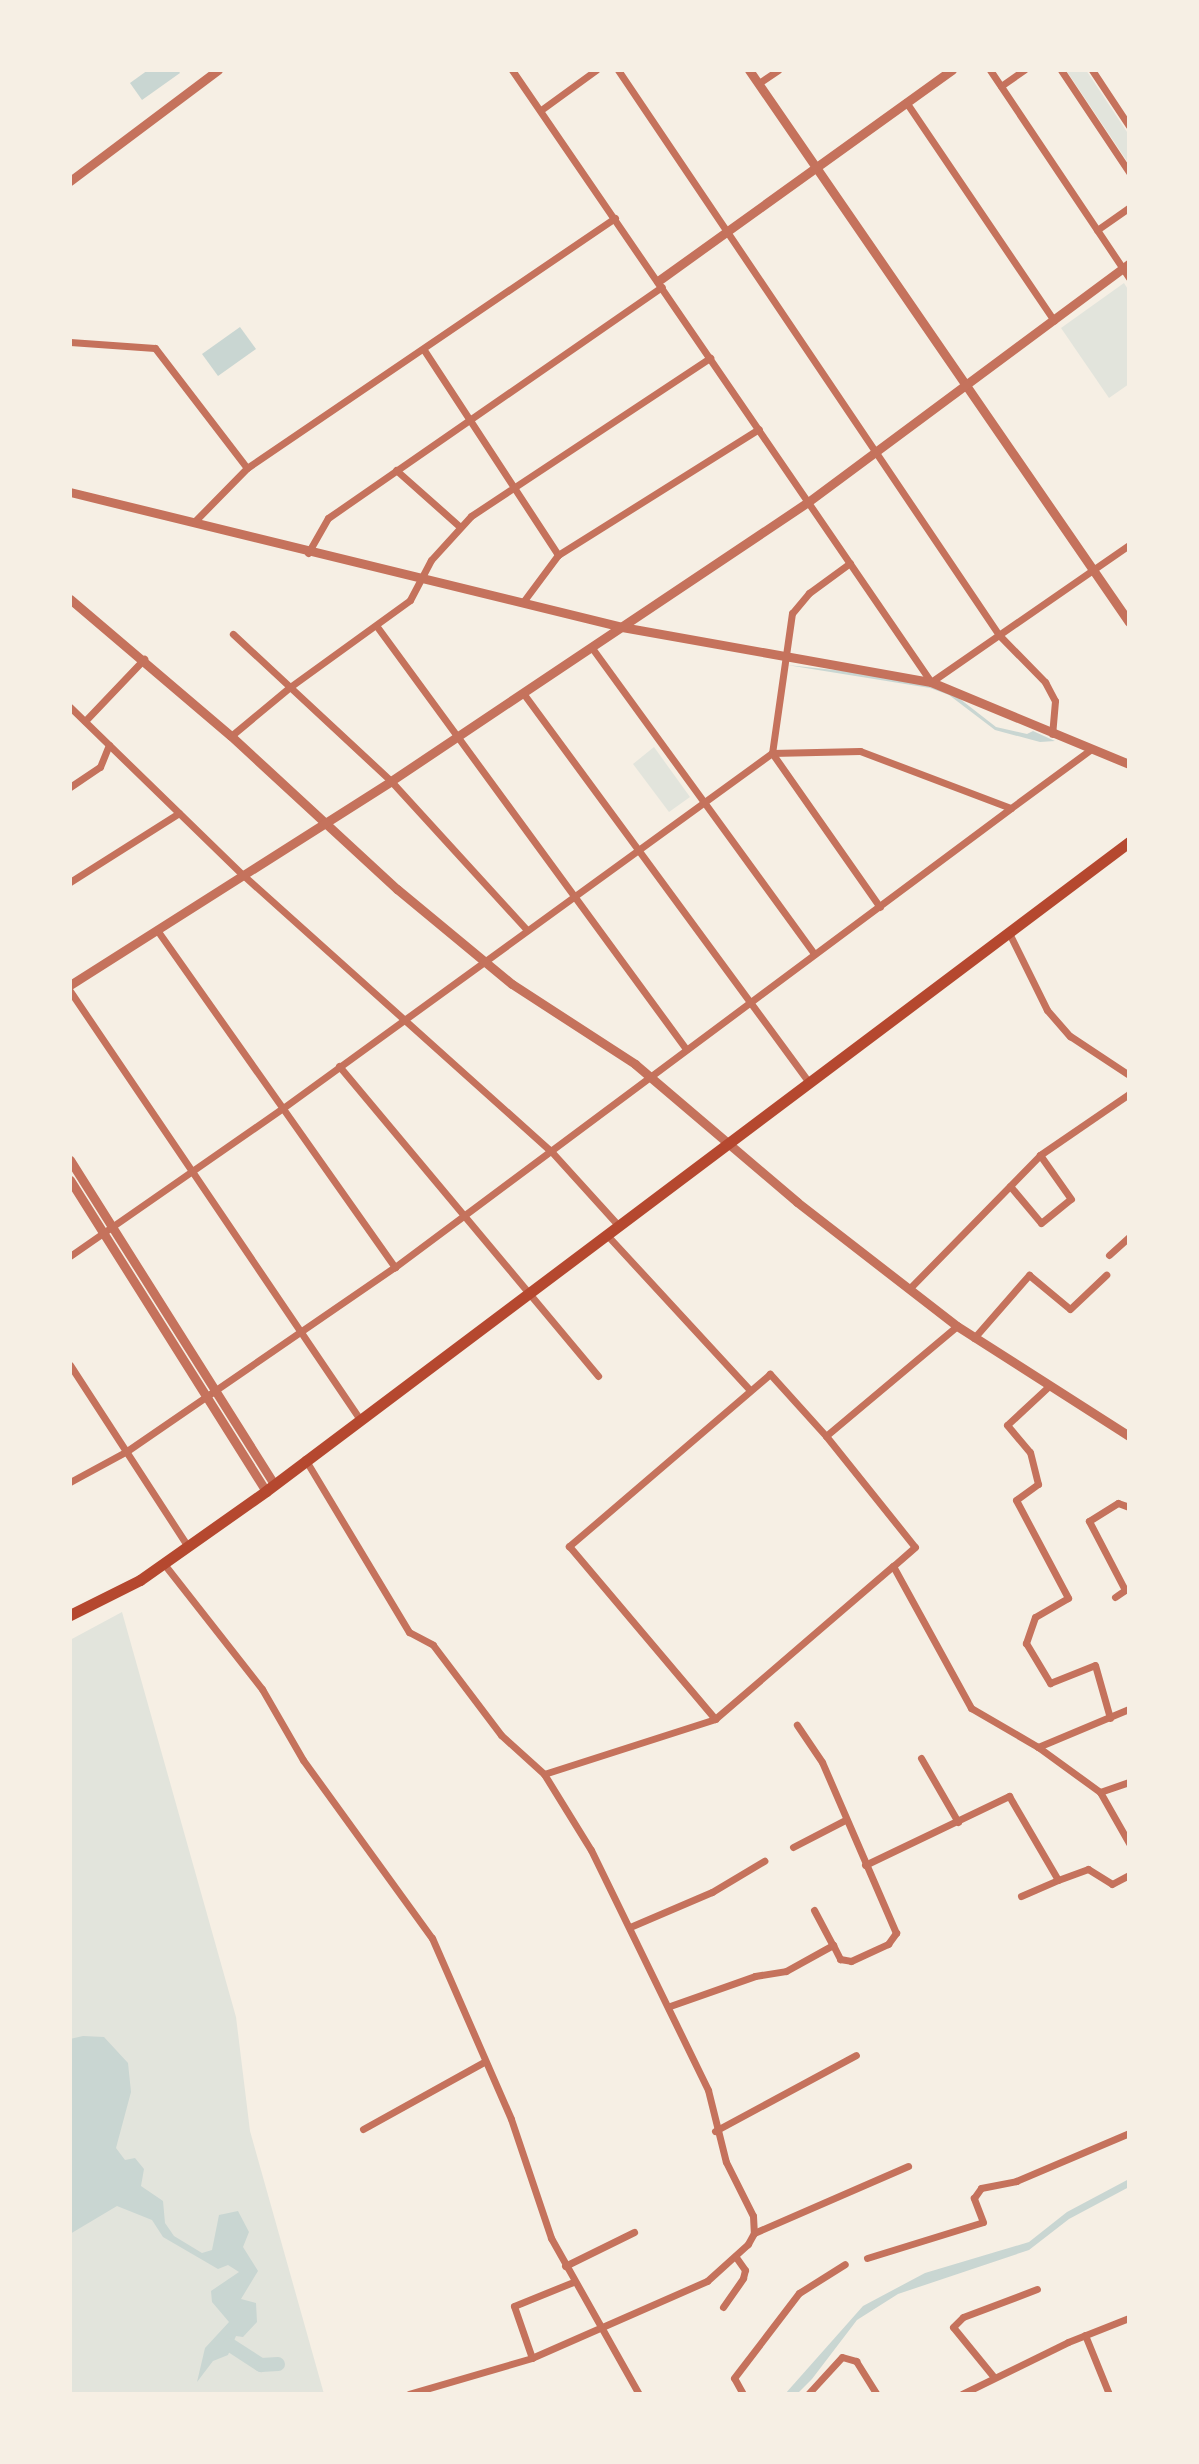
<!DOCTYPE html>
<html>
<head>
<meta charset="utf-8">
<style>
	body { margin:0 }
	#map { position:relative; width:1199px; height:2464px; overflow:hidden; background:#f6efe4; font-family:Overpass,sans-serif }
	div>[style] { position:absolute }
	[style*='--x'] { left:calc(var(--x)*1px); top:calc(var(--y)*1px); width:calc(var(--w)*1px); rotate:calc(var(--a)*1deg) }
	.green>* { inset:0; background:#e2e4dc }
	.water>* { inset:0; background:#c9d6d2 }
	.canal>* { height:14px; margin:-7px; padding:0 7px; transform-origin:7px; border-radius:7px; background:#c9d6d2 }
	.minor>* { height:7px; margin:-3.5px; padding:0 3.5px; transform-origin:3.5px; border-radius:3.5px; background:#c5725c }
	.tertiary>* { height:9px; margin:-4.5px; padding:0 4.5px; transform-origin:4.5px; border-radius:4.5px; background:#c5725c }
	.primary>* { height:11px; margin:-5.5px; padding:0 5.5px; transform-origin:5.5px; border-radius:5.5px; background:#b5482f }
	span { translate:-50% -50%; white-space:nowrap; text-align:center; line-height:1.15; -webkit-text-stroke:7px #f6efe4; paint-order:stroke }
	.frame { position:absolute; inset:0; border:72px solid #f6efe4; pointer-events:none }
</style>
</head>
<body>
<div id="map">
	<div class="green">
		<i style="clip-path:polygon(1066px 70px,1086px 70px,1129px 135px,1129px 164px)"></i>
		<i style="clip-path:polygon(1124px 283px,1129px 291px,1129px 384px,1109px 398px,1061px 328px)"></i>
		<i style="clip-path:polygon(654px 747px,690px 797px,669px 812px,633px 764px)"></i>
		<i style="clip-path:polygon(122px 1612px,236px 2017px,250px 2131px,324px 2394px,70px 2394px,70px 1640px)"></i>
	</div>
	<div class="water">
		<i style="clip-path:polygon(148px 70px,178px 70px,180px 73px,142px 100px,130px 83px)"></i>
		<i style="clip-path:polygon(240px 327px,256px 349px,218px 376px,202px 354px)"></i>
		<i style="clip-path:polygon(787px 665px,901px 677px,951px 692px,996px 727px,1027px 734px,1033px 731px,1055px 741px,1040px 742px,995px 730px,949px 695px,930px 688px)"></i>
		<i style="clip-path:polygon(83px 2036px,104px 2037px,128px 2063px,131px 2092px,116px 2148px,125px 2160px,135px 2158px,144px 2169px,141px 2186px,163px 2201px,165px 2223px,174px 2236px,202px 2253px,212px 2250px,219px 2215px,238px 2211px,249px 2232px,243px 2247px,258px 2271px,241px 2299px,256px 2303px,257px 2322px,243px 2337px,236px 2336px,228px 2355px,213px 2361px,197px 2382px,205px 2348px,229px 2322px,212px 2302px,211px 2291px,239px 2272px,228px 2265px,218px 2269px,163px 2237px,152px 2220px,117px 2206px,70px 2234px,70px 2039px)"></i>
		<i style="clip-path:polygon(1129px 2179px,1129px 2187px,1069px 2219px,1029px 2250px,898px 2294px,857px 2320px,812px 2379px,797px 2394px,785px 2394px,863px 2306px,925px 2273px,1029px 2242px,1067px 2212px)"></i>
	</div>
	<div class="canal">
		<i style="--x:230;--y:2345;--w:37;--a:33"></i>
		<i style="--x:261;--y:2365;--w:17;--a:-3"></i>
	</div>
	<div class="minor">
		<i style="--x:512;--y:70;--w:742;--a:55.6"></i>
		<i style="--x:931;--y:682;--w:241;--a:-34.7"></i>
		<i style="--x:618;--y:70;--w:681;--a:56.01"></i>
		<i style="--x:999;--y:635;--w:66;--a:45.6"></i>
		<i style="--x:1045;--y:682;--w:21;--a:62"></i>
		<i style="--x:1055;--y:701;--w:33;--a:95"></i>
		<i style="--x:990;--y:70;--w:250;--a:56.2"></i>
		<i style="--x:1061;--y:70;--w:123;--a:56.3"></i>
		<i style="--x:1092;--y:70;--w:67;--a:56.5"></i>
		<i style="--x:759;--y:83;--w:23;--a:-34"></i>
		<i style="--x:1001;--y:86;--w:28;--a:-35"></i>
		<i style="--x:906;--y:102;--w:264;--a:55.9"></i>
		<i style="--x:541;--y:110;--w:68;--a:-36"></i>
		<i style="--x:1097;--y:230;--w:39;--a:-35"></i>
		<i style="--x:70;--y:342;--w:85;--a:4"></i>
		<i style="--x:155;--y:348;--w:151;--a:52.5"></i>
		<i style="--x:424;--y:350;--w:245;--a:56.8"></i>
		<i style="--x:396;--y:470;--w:84;--a:41.6"></i>
		<i style="--x:194;--y:522;--w:76;--a:-45.5"></i>
		<i style="--x:247;--y:468;--w:445;--a:-34.2"></i>
		<i style="--x:308;--y:553;--w:40;--a:-60.3"></i>
		<i style="--x:328;--y:518;--w:406;--a:-34.7"></i>
		<i style="--x:850;--y:563;--w:51;--a:143.8"></i>
		<i style="--x:809;--y:593;--w:26;--a:130"></i>
		<i style="--x:792;--y:613;--w:141;--a:98.1"></i>
		<i style="--x:772;--y:753;--w:188;--a:55"></i>
		<i style="--x:523;--y:602;--w:59;--a:-53.3"></i>
		<i style="--x:558;--y:555;--w:237;--a:-32.1"></i>
		<i style="--x:378;--y:628;--w:522;--a:53.81"></i>
		<i style="--x:592;--y:648;--w:378;--a:54"></i>
		<i style="--x:523;--y:693;--w:484;--a:53.7"></i>
		<i style="--x:70;--y:707;--w:241;--a:44.2"></i>
		<i style="--x:243;--y:875;--w:412;--a:41.9"></i>
		<i style="--x:550;--y:1150;--w:101;--a:47.8"></i>
		<i style="--x:85;--y:721;--w:86;--a:-46.4"></i>
		<i style="--x:231;--y:736;--w:77;--a:-39.7"></i>
		<i style="--x:290;--y:687;--w:78;--a:-137.1"></i>
		<i style="--x:70;--y:787;--w:36;--a:-34"></i>
		<i style="--x:100;--y:767;--w:24;--a:-68"></i>
		<i style="--x:70;--y:882;--w:129;--a:-32.3"></i>
		<i style="--x:157;--y:930;--w:413;--a:54.8"></i>
		<i style="--x:527;--y:930;--w:202;--a:-132.4"></i>
		<i style="--x:391;--y:781;--w:138;--a:-137.1"></i>
		<i style="--x:290;--y:687;--w:148;--a:-35.9"></i>
		<i style="--x:410;--y:600;--w:45;--a:-62.3"></i>
		<i style="--x:431;--y:560;--w:59;--a:-47.7"></i>
		<i style="--x:471;--y:516;--w:287;--a:-33.5"></i>
		<i style="--x:1009;--y:933;--w:86;--a:63.7"></i>
		<i style="--x:1047;--y:1010;--w:35;--a:49"></i>
		<i style="--x:1070;--y:1036;--w:71;--a:33.5"></i>
		<i style="--x:70;--y:991;--w:516;--a:55.91"></i>
		<i style="--x:339;--y:1066;--w:404;--a:50.1"></i>
		<i style="--x:1010;--y:1186;--w:48;--a:50"></i>
		<i style="--x:1041;--y:1223;--w:38;--a:-39"></i>
		<i style="--x:1071;--y:1199;--w:54;--a:-125.2"></i>
		<i style="--x:606;--y:1234;--w:212;--a:47.3"></i>
		<i style="--x:1109;--y:1255;--w:27;--a:-42"></i>
		<i style="--x:70;--y:1256;--w:259;--a:-34.8"></i>
		<i style="--x:283;--y:1108;--w:604;--a:-35.98"></i>
		<i style="--x:772;--y:753;--w:88;--a:-1.3"></i>
		<i style="--x:860;--y:751;--w:161;--a:20.7"></i>
		<i style="--x:1011;--y:808;--w:98;--a:-36.3"></i>
		<i style="--x:909;--y:1289;--w:187;--a:-45.6"></i>
		<i style="--x:1040;--y:1155;--w:108;--a:-34.4"></i>
		<i style="--x:957;--y:1326;--w:171;--a:140"></i>
		<i style="--x:826;--y:1436;--w:142;--a:51.3"></i>
		<i style="--x:915;--y:1547;--w:29;--a:139"></i>
		<i style="--x:893;--y:1566;--w:162;--a:61.2"></i>
		<i style="--x:971;--y:1708;--w:78;--a:30.2"></i>
		<i style="--x:1038;--y:1747;--w:77;--a:36"></i>
		<i style="--x:1100;--y:1792;--w:59;--a:60.4"></i>
		<i style="--x:974;--y:1338;--w:84;--a:-48.9"></i>
		<i style="--x:1029;--y:1275;--w:53;--a:39.7"></i>
		<i style="--x:1070;--y:1309;--w:50;--a:-43.4"></i>
		<i style="--x:70;--y:1365;--w:217;--a:57"></i>
		<i style="--x:1049;--y:1386;--w:57;--a:137.1"></i>
		<i style="--x:1007;--y:1425;--w:35;--a:50"></i>
		<i style="--x:1030;--y:1452;--w:33;--a:76"></i>
		<i style="--x:1038;--y:1484;--w:27;--a:144"></i>
		<i style="--x:1016;--y:1500;--w:111;--a:62"></i>
		<i style="--x:1068;--y:1598;--w:38;--a:150"></i>
		<i style="--x:1035;--y:1617;--w:28;--a:109"></i>
		<i style="--x:1026;--y:1643;--w:47;--a:59"></i>
		<i style="--x:1050;--y:1683;--w:48;--a:-21.8"></i>
		<i style="--x:1095;--y:1665;--w:55;--a:74.2"></i>
		<i style="--x:826;--y:1436;--w:84;--a:-132.1"></i>
		<i style="--x:770;--y:1374;--w:265;--a:139.4"></i>
		<i style="--x:569;--y:1546;--w:226;--a:49.8"></i>
		<i style="--x:715;--y:1719;--w:235;--a:-40.7"></i>
		<i style="--x:305;--y:1459;--w:202;--a:59"></i>
		<i style="--x:409;--y:1632;--w:27;--a:28"></i>
		<i style="--x:433;--y:1645;--w:113;--a:52.9"></i>
		<i style="--x:501;--y:1735;--w:58;--a:42.2"></i>
		<i style="--x:544;--y:1774;--w:89;--a:58.3"></i>
		<i style="--x:591;--y:1850;--w:267;--a:64"></i>
		<i style="--x:708;--y:2090;--w:74;--a:76"></i>
		<i style="--x:726;--y:2162;--w:60;--a:63.4"></i>
		<i style="--x:753;--y:2216;--w:17;--a:87"></i>
		<i style="--x:754;--y:2233;--w:13;--a:119"></i>
		<i style="--x:748;--y:2244;--w:55;--a:137.9"></i>
		<i style="--x:707;--y:2281;--w:191;--a:156.3"></i>
		<i style="--x:532;--y:2358;--w:128;--a:163.7"></i>
		<i style="--x:70;--y:1482;--w:65;--a:-28.5"></i>
		<i style="--x:127;--y:1451;--w:325;--a:-34.5"></i>
		<i style="--x:395;--y:1267;--w:768;--a:-36.69"></i>
		<i style="--x:164;--y:1564;--w:159;--a:51.9"></i>
		<i style="--x:262;--y:1689;--w:82;--a:60"></i>
		<i style="--x:303;--y:1760;--w:220;--a:54.1"></i>
		<i style="--x:432;--y:1938;--w:197;--a:66.4"></i>
		<i style="--x:511;--y:2119;--w:126;--a:71.4"></i>
		<i style="--x:551;--y:2238;--w:179;--a:60.6"></i>
		<i style="--x:1115;--y:1597;--w:12;--a:-35"></i>
		<i style="--x:1125;--y:1590;--w:78;--a:-117.6"></i>
		<i style="--x:1089;--y:1521;--w:34;--a:-32"></i>
		<i style="--x:1118;--y:1503;--w:12;--a:20"></i>
		<i style="--x:1038;--y:1747;--w:99;--a:-22.7"></i>
		<i style="--x:921;--y:1758;--w:74;--a:60"></i>
		<i style="--x:544;--y:1774;--w:180;--a:-17.8"></i>
		<i style="--x:1100;--y:1792;--w:31;--a:-19"></i>
		<i style="--x:793;--y:1847;--w:59;--a:-27.4"></i>
		<i style="--x:865;--y:1865;--w:160;--a:-25.6"></i>
		<i style="--x:1009;--y:1796;--w:97;--a:59.7"></i>
		<i style="--x:1058;--y:1880;--w:32;--a:-20"></i>
		<i style="--x:1088;--y:1869;--w:28;--a:32"></i>
		<i style="--x:1112;--y:1884;--w:19;--a:-28"></i>
		<i style="--x:1021;--y:1896;--w:40;--a:-23.4"></i>
		<i style="--x:814;--y:1910;--w:40;--a:62"></i>
		<i style="--x:630;--y:1927;--w:89;--a:-23.1"></i>
		<i style="--x:712;--y:1892;--w:61;--a:-30.8"></i>
		<i style="--x:670;--y:2006;--w:90;--a:-19.4"></i>
		<i style="--x:755;--y:1976;--w:31;--a:-9"></i>
		<i style="--x:786;--y:1971;--w:54;--a:-29"></i>
		<i style="--x:833;--y:1945;--w:16;--a:63"></i>
		<i style="--x:840;--y:1959;--w:11;--a:10"></i>
		<i style="--x:851;--y:1961;--w:41;--a:-24.7"></i>
		<i style="--x:888;--y:1944;--w:14;--a:-54"></i>
		<i style="--x:896;--y:1933;--w:186;--a:-113.4"></i>
		<i style="--x:822;--y:1762;--w:45;--a:-124"></i>
		<i style="--x:363;--y:2129;--w:138;--a:-29"></i>
		<i style="--x:715;--y:2131;--w:160;--a:-28.3"></i>
		<i style="--x:754;--y:2233;--w:168;--a:-23.5"></i>
		<i style="--x:867;--y:2258;--w:121;--a:-17.2"></i>
		<i style="--x:983;--y:2222;--w:26;--a:-111"></i>
		<i style="--x:974;--y:2198;--w:12;--a:-55"></i>
		<i style="--x:981;--y:2188;--w:36;--a:-11"></i>
		<i style="--x:1016;--y:2181;--w:123;--a:-23"></i>
		<i style="--x:565;--y:2266;--w:77;--a:-26.2"></i>
		<i style="--x:723;--y:2307;--w:35;--a:-55"></i>
		<i style="--x:743;--y:2278;--w:8;--a:-76"></i>
		<i style="--x:745;--y:2270;--w:16;--a:-125"></i>
		<i style="--x:1085;--y:2335;--w:64;--a:67.9"></i>
		<i style="--x:532;--y:2358;--w:55;--a:-109.1"></i>
		<i style="--x:514;--y:2306;--w:64;--a:-22.1"></i>
		<i style="--x:993;--y:2376;--w:63;--a:-129.2"></i>
		<i style="--x:953;--y:2327;--w:14;--a:-45"></i>
		<i style="--x:963;--y:2317;--w:79;--a:-20.7"></i>
		<i style="--x:743;--y:2394;--w:18;--a:-119"></i>
		<i style="--x:734;--y:2378;--w:107;--a:-52.6"></i>
		<i style="--x:799;--y:2293;--w:54;--a:-32.2"></i>
		<i style="--x:808;--y:2394;--w:50;--a:-47.4"></i>
		<i style="--x:842;--y:2357;--w:15;--a:16"></i>
		<i style="--x:856;--y:2361;--w:39;--a:58"></i>
		<i style="--x:962;--y:2394;--w:118;--a:-26.1"></i>
		<i style="--x:1068;--y:2342;--w:66;--a:-21.5"></i>
	</div>
	<div class="tertiary">
		<i style="--x:749;--y:70;--w:670;--a:55.46"></i>
		<i style="--x:70;--y:181;--w:185;--a:-36.9"></i>
		<i style="--x:658;--y:281;--w:362;--a:-35.7"></i>
		<i style="--x:70;--y:492;--w:568;--a:13.74"></i>
		<i style="--x:622;--y:627;--w:314;--a:10.1"></i>
		<i style="--x:931;--y:682;--w:214;--a:22.5"></i>
		<i style="--x:70;--y:599;--w:211;--a:40.4"></i>
		<i style="--x:231;--y:736;--w:226;--a:42.7"></i>
		<i style="--x:397;--y:889;--w:149;--a:39.6"></i>
		<i style="--x:512;--y:984;--w:147;--a:33"></i>
		<i style="--x:635;--y:1064;--w:213;--a:40.4"></i>
		<i style="--x:797;--y:1202;--w:202;--a:37.8"></i>
		<i style="--x:957;--y:1326;--w:204;--a:32.6"></i>
		<i style="--x:70;--y:985;--w:380;--a:-32.4"></i>
		<i style="--x:391;--y:781;--w:502;--a:-33.79"></i>
		<i style="--x:808;--y:502;--w:400;--a:-36.6"></i>
		<i style="--x:70;--y:1160;--w:383;--a:57.8"></i>
		<i style="--x:70;--y:1180;--w:368;--a:57.8"></i>
	</div>
	<div class="primary">
		<i style="--x:70;--y:1615;--w:78;--a:-26.6"></i>
		<i style="--x:140;--y:1580;--w:154;--a:-35.2"></i>
		<i style="--x:266;--y:1491;--w:1080;--a:-36.94"></i>
	</div>
	<div class="frame"></div>
</div>
</body>
</html>
